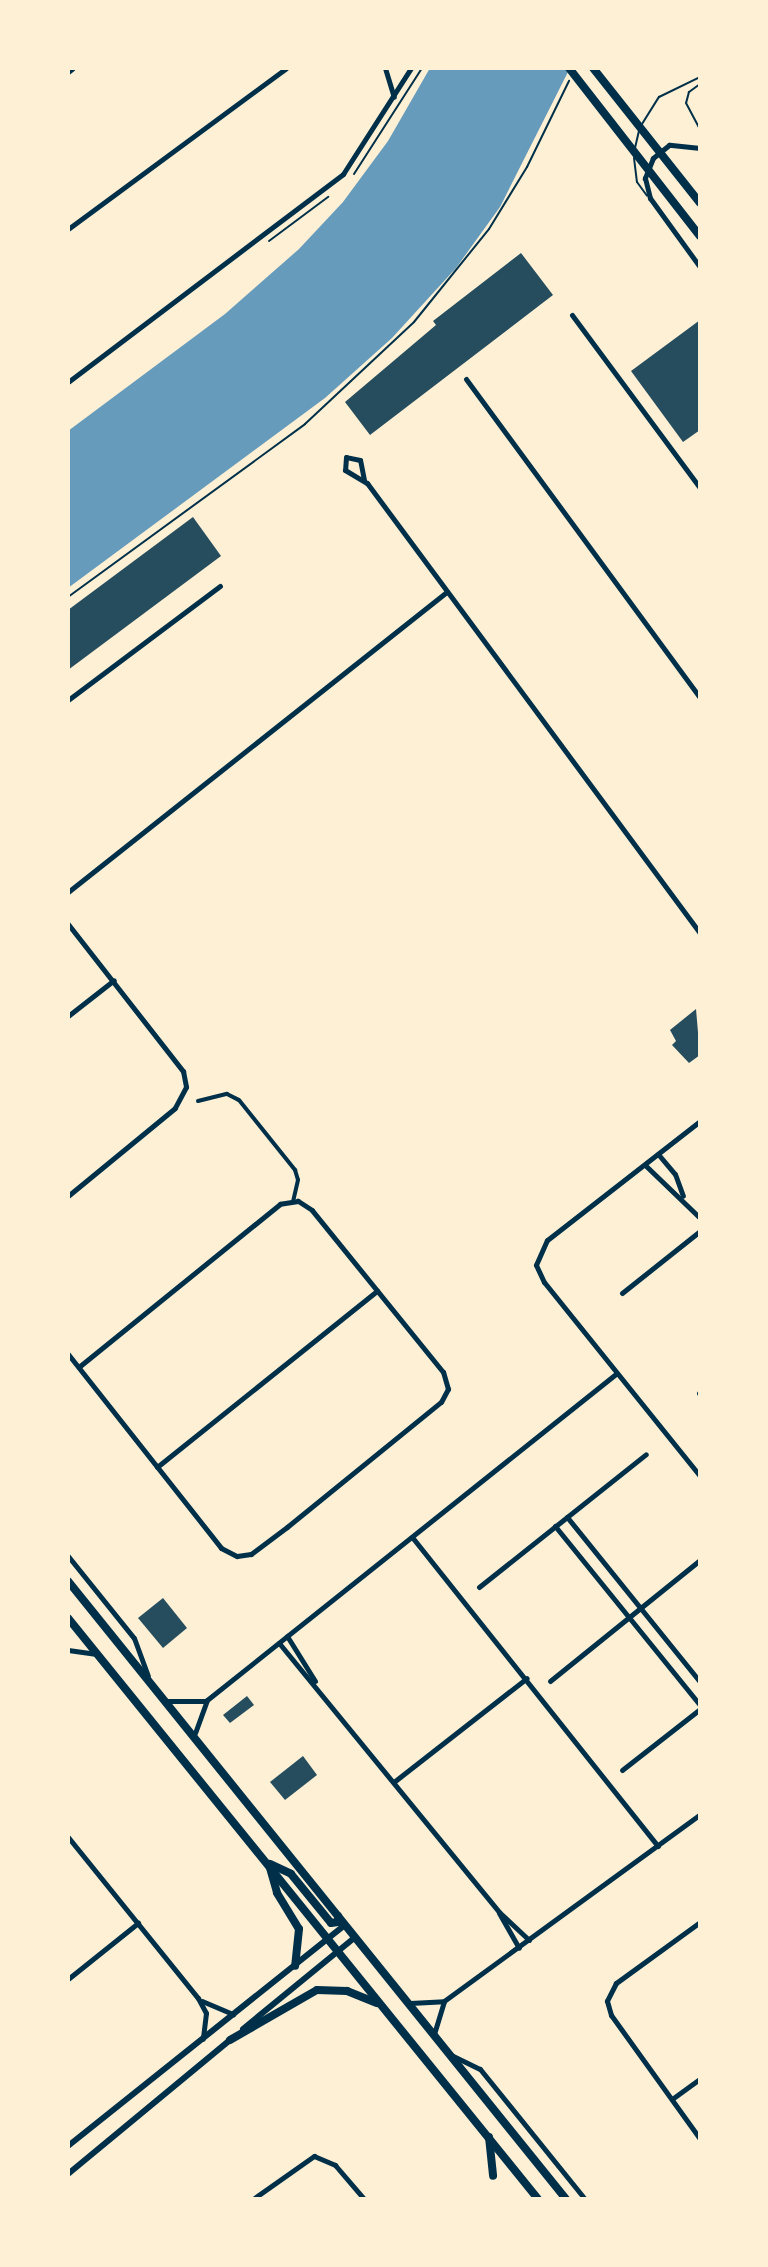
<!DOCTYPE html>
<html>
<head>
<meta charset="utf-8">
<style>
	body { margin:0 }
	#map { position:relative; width:768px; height:2267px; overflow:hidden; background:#fdf0d5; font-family:"Alegreya Sans",sans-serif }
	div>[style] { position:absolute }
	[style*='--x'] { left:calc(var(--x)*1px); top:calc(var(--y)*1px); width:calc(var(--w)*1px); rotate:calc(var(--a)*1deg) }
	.water>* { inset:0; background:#669bbc }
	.building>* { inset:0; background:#264d5e }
	.path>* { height:2px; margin:-1px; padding:0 1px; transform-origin:1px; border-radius:1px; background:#003049 }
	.service>* { height:2px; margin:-1px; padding:0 1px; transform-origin:1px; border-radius:1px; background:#003049 }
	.pedestrian>* { height:4px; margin:-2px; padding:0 2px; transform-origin:2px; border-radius:2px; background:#003049 }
	.minor>* { height:5px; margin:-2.5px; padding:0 2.5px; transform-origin:2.5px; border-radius:2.5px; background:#003049 }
	.tertiary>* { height:6px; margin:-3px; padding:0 3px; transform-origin:3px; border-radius:3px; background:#003049 }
	.primary>* { height:8px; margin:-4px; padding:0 4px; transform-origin:4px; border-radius:4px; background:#003049 }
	span { translate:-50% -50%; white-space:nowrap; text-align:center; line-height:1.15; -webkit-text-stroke:7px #fdf0d5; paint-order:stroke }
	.frame { position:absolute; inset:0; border:70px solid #fdf0d5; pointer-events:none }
</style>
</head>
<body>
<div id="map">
	<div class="water">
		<i style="clip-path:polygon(430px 68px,570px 68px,500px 207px,456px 268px,392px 338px,325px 398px,68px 588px,68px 431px,225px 314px,299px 249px,343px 202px,388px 141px)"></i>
	</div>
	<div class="building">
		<i style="clip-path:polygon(521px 253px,553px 295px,370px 435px,345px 402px,436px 325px,433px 321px)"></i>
		<i style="clip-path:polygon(700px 320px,700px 430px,683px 442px,631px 371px)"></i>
		<i style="clip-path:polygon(193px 517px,221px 556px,68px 670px,68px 610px)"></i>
		<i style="clip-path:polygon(696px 1009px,700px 1055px,689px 1063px,672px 1045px,676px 1041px,670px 1030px)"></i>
		<i style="clip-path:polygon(163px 1598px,187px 1628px,163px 1648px,138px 1618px)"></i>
		<i style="clip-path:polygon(247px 1696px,254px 1705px,230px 1723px,223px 1715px)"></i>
		<i style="clip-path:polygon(303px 1756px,317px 1775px,285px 1800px,270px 1782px)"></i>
	</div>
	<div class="path">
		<i style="--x:354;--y:174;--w:126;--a:-57.3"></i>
		<i style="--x:269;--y:241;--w:74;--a:-36.7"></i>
		<i style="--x:68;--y:597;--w:293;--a:-36.1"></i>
		<i style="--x:305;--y:424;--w:149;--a:-43.1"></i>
		<i style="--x:414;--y:322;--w:119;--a:-51.1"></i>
		<i style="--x:489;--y:229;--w:73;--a:-58.5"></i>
		<i style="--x:527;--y:167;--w:96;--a:-64"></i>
	</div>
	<div class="service">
		<i style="--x:700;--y:84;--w:14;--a:144"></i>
		<i style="--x:689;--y:92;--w:11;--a:105"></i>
		<i style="--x:686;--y:103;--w:30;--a:62"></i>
		<i style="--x:642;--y:124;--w:32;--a:-58"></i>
		<i style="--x:659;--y:97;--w:46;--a:-26"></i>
		<i style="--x:635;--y:148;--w:18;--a:-77"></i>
		<i style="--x:634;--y:158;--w:24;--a:83"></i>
		<i style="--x:637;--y:182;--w:17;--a:54"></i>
	</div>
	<div class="pedestrian">
		<i style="--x:198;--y:1101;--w:30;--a:-14"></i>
		<i style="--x:227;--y:1094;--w:13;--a:27"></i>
		<i style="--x:239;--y:1100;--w:90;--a:51.3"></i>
		<i style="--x:295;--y:1170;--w:10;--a:73"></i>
		<i style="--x:298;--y:1180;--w:22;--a:103"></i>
	</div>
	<div class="minor">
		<i style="--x:385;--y:68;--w:30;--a:73"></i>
		<i style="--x:68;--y:72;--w:6;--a:-39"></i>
		<i style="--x:700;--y:148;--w:31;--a:-174"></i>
		<i style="--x:669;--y:145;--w:21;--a:141"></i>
		<i style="--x:653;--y:158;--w:22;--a:112"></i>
		<i style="--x:645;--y:178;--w:21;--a:76"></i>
		<i style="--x:650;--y:198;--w:85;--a:54.1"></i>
		<i style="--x:68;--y:229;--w:271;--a:-36.4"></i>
		<i style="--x:572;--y:315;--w:215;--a:53.5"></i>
		<i style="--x:466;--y:379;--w:396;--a:53.7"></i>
		<i style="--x:68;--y:382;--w:345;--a:-37.1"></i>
		<i style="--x:343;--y:174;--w:126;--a:-57.3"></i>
		<i style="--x:364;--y:480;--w:20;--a:-101"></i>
		<i style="--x:360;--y:460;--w:14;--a:-168"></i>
		<i style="--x:346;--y:457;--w:13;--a:94"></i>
		<i style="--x:345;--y:470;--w:26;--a:31"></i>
		<i style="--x:367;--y:483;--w:560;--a:53.5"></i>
		<i style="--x:68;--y:700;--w:190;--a:-36.9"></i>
		<i style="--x:68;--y:892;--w:483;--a:-38.4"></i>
		<i style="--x:68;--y:924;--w:187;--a:52"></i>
		<i style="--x:183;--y:1071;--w:16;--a:79"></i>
		<i style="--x:186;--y:1087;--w:24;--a:118"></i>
		<i style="--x:175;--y:1108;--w:139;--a:140.6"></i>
		<i style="--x:68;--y:1016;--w:58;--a:-38"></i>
		<i style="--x:700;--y:1121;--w:194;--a:142.1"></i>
		<i style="--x:547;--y:1240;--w:27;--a:114"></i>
		<i style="--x:536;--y:1265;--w:19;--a:65"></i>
		<i style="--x:544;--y:1282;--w:249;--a:51.2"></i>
		<i style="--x:658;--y:1154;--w:26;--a:50"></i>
		<i style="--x:675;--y:1174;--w:23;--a:70"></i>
		<i style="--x:645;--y:1165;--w:76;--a:43.9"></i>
		<i style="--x:622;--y:1293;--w:100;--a:-38.5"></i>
		<i style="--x:68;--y:1354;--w:247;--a:51.7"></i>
		<i style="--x:221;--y:1548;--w:18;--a:27"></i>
		<i style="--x:237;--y:1556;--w:14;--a:-8"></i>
		<i style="--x:251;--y:1554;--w:45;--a:-36.9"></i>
		<i style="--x:287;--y:1527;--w:198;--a:-39.1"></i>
		<i style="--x:441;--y:1402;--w:15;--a:-62"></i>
		<i style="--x:448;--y:1389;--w:18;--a:-106"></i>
		<i style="--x:443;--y:1372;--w:208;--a:-129"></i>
		<i style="--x:312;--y:1210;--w:17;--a:-147"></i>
		<i style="--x:298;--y:1201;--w:18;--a:171"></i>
		<i style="--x:280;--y:1204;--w:259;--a:141"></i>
		<i style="--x:699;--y:1393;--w:1;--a:0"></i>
		<i style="--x:157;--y:1467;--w:282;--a:-38.7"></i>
		<i style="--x:567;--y:1517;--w:212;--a:51.1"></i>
		<i style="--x:555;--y:1526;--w:230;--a:51"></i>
		<i style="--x:412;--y:1537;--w:395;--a:51.5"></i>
		<i style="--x:68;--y:1556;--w:105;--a:51.2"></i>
		<i style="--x:134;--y:1638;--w:40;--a:69.8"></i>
		<i style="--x:479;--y:1587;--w:213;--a:-38.5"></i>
		<i style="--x:287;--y:1636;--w:53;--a:58.1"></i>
		<i style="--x:279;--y:1643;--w:348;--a:50.7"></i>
		<i style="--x:499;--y:1912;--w:41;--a:43"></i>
		<i style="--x:68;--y:1650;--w:27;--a:8"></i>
		<i style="--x:550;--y:1681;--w:193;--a:-38.9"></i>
		<i style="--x:167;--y:1701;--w:39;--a:0"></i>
		<i style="--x:195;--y:1733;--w:35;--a:-70"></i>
		<i style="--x:207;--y:1700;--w:524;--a:-38.57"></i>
		<i style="--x:622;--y:1770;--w:99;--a:-38"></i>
		<i style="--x:395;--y:1781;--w:167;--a:-38"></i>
		<i style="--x:68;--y:1837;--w:207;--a:51.1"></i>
		<i style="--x:198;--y:1998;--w:17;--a:62"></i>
		<i style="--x:206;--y:2013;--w:26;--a:97"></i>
		<i style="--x:499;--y:1913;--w:40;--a:60.3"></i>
		<i style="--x:700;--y:1922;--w:104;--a:144"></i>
		<i style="--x:616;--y:1983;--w:20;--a:117"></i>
		<i style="--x:607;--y:2001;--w:15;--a:74"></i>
		<i style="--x:611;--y:2015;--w:153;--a:54.3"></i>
		<i style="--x:68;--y:1979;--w:90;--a:-38.7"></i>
		<i style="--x:202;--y:2001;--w:34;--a:23"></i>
		<i style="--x:410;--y:2003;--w:34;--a:-3"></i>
		<i style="--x:444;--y:2001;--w:317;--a:-36.1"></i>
		<i style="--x:434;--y:2034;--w:34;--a:-73"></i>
		<i style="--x:451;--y:2055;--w:32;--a:26"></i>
		<i style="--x:480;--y:2069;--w:167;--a:51.1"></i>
		<i style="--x:672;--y:2099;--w:34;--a:-36"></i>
		<i style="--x:253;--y:2199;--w:75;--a:-35.2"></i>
		<i style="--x:314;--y:2156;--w:23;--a:23"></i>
		<i style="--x:335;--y:2165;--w:45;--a:49.5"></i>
	</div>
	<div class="tertiary">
		<i style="--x:243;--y:2029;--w:144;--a:-39.3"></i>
		<i style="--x:68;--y:2146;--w:354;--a:-38.6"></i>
		<i style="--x:68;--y:2174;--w:212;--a:-39.6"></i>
	</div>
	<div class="primary">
		<i style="--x:569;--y:68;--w:213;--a:52.1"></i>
		<i style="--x:593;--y:68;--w:172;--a:51.6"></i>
		<i style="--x:68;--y:1581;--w:794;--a:51.14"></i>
		<i style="--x:68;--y:1618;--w:747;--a:51.03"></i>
		<i style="--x:270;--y:1864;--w:23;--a:25"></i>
		<i style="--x:291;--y:1874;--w:63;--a:50.8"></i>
		<i style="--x:331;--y:1923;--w:7;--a:-8"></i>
		<i style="--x:338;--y:1922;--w:6;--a:-90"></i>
		<i style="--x:270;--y:1868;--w:26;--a:74"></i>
		<i style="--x:277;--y:1893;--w:42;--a:58.6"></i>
		<i style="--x:299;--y:1929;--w:37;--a:96"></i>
		<i style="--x:230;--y:2040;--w:100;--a:-29.9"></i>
		<i style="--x:317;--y:1990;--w:30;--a:2"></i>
		<i style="--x:347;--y:1991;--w:32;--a:22"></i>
		<i style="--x:489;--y:2137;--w:39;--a:84"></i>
	</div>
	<div class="frame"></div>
</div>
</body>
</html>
